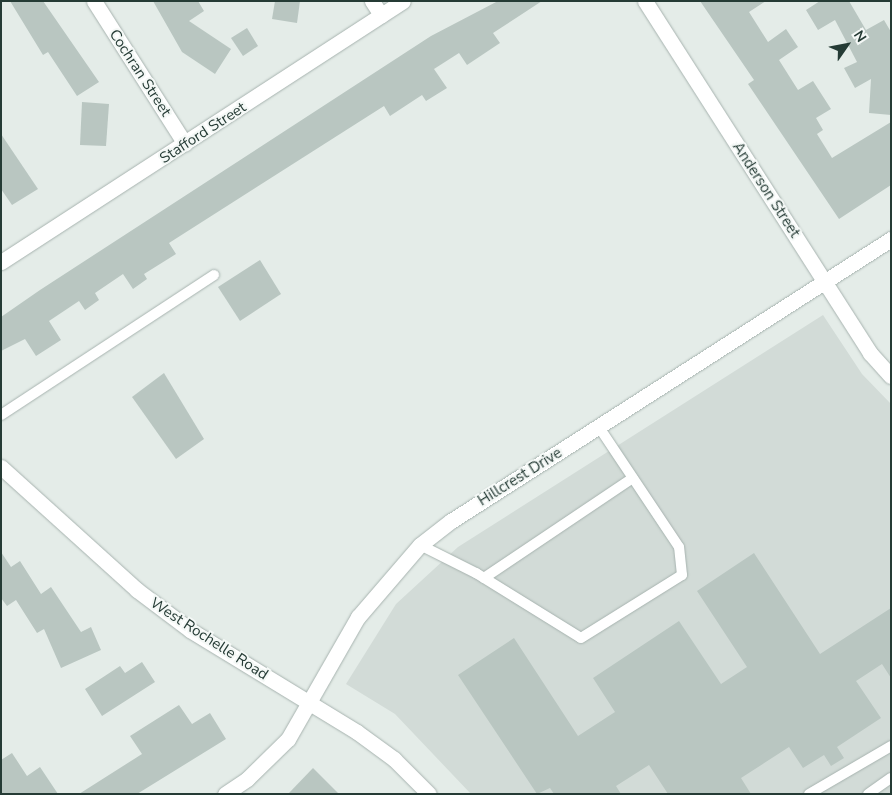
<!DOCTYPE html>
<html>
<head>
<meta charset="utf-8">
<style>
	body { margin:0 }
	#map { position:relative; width:892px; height:795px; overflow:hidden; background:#e4ece8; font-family:"Nunito Sans",sans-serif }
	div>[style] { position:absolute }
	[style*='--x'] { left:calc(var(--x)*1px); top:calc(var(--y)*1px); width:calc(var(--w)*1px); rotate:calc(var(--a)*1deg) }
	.built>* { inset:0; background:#d2dbd7 }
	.building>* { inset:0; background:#b9c6c1 }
	.roads { filter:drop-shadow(0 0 1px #a7b3af) drop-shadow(0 0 1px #a7b3af) }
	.lane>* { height:10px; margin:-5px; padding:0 5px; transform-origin:5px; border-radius:5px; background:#fff }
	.street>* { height:15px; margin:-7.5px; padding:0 7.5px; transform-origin:7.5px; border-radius:7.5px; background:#fff }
	.secondary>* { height:15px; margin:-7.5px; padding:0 7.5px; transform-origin:7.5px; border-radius:7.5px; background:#fff }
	span { translate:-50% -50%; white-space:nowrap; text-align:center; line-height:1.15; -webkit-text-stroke:4px #f4f8f6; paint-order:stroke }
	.street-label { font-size:15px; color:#253b35 }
	.frame { position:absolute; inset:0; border:2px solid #253b35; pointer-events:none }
	.north { position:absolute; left:822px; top:20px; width:50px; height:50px; -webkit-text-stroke:4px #f4f8f6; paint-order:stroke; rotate:57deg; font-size:14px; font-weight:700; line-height:20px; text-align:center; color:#253b35 }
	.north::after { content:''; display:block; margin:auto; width:18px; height:22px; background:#253b35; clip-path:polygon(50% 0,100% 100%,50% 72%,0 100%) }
</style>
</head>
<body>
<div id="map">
	<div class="built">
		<i style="clip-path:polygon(823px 315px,862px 374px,891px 404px,891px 794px,471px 794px,395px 714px,346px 684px,396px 604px,458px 547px)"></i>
	</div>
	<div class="building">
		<i style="clip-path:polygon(10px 1px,43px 1px,99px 82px,77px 96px,48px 52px,43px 55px)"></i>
		<i style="clip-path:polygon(153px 1px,198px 1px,204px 11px,189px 21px,231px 49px,215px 74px,182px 52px)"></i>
		<i style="clip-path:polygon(275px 1px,300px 1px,297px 23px,272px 19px)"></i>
		<i style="clip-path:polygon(498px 1px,542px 1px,493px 33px,500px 43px,467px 65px,459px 53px,434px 69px,447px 88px,426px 101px,422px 95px,390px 116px,384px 106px,169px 243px,176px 254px,144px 274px,147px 279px,133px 289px,123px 274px,95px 293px,99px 300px,85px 310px,79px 301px,49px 321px,61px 340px,36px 356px,25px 339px,1px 351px,1px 317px,40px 290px,431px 36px)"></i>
		<i style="clip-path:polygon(700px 1px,766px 1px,749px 12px,768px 42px,786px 29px,798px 47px,779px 60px,798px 90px,813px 81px,831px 109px,816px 118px,823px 130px,817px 134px,832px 158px,891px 122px,891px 185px,839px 219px,748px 84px,754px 80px)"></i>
		<i style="clip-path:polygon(820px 1px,849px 1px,866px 30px,884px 20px,891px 32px,891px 115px,869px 113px,871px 79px,855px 88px,844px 68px,857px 62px,835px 20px,818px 30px,806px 10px)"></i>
		<i style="clip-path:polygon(247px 28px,258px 46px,243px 56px,231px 38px)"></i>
		<i style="clip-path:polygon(82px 102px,109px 104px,106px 146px,80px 145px)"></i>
		<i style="clip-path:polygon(1px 134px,38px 189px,12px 205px,1px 189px)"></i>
		<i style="clip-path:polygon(260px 260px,281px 294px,240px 321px,218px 287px)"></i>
		<i style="clip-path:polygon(164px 373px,204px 439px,176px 459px,132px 397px)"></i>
		<i style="clip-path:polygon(1px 552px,11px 567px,20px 561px,41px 594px,51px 587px,81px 632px,91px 627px,101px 650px,61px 668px,44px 629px,37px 633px,16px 600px,7px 606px,1px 598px)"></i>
		<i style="clip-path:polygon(754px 553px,820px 654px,891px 608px,891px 678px,882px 664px,856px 681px,881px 718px,837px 747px,844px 758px,831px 766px,824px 755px,803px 768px,789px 747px,741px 778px,751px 794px,668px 794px,649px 765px,616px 786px,621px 794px,554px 794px,550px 788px,537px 794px,458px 675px,514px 638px,578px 736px,615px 712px,593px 678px,679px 621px,721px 684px,747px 667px,697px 591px)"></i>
		<i style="clip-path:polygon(142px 662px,155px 682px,102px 716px,85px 689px,120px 666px,125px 673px)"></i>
		<i style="clip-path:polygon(179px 705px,192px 724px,210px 713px,226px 739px,137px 794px,79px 794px,142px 754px,130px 736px)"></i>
		<i style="clip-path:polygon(12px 753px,27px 776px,40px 767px,58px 794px,1px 794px,1px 760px)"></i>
		<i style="clip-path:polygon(313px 768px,339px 794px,288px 794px)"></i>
	</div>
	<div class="roads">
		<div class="lane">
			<i style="--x:1;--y:415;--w:255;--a:-33.3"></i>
			<i style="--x:420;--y:545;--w:63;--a:26.6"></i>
			<i style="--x:476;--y:573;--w:123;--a:31.8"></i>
			<i style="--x:581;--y:638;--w:119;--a:-32"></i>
			<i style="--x:682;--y:575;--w:28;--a:-96"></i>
			<i style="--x:679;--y:547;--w:144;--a:-123.7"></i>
			<i style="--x:484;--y:578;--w:179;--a:-33.9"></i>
			<i style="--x:809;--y:794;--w:95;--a:-30.3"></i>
			<i style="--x:868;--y:794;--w:28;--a:-35"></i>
		</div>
		<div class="street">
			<i style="--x:94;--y:1;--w:169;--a:57.5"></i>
			<i style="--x:372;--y:1;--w:17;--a:57"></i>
			<i style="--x:645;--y:1;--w:418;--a:57.4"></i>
			<i style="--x:870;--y:353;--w:31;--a:48"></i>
			<i style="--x:225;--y:794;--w:27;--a:-34"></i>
			<i style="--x:247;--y:779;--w:57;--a:-44.3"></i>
			<i style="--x:288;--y:739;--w:141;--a:-60.2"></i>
			<i style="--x:358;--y:617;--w:95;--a:-49.3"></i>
			<i style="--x:420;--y:545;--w:39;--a:-38"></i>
			<i style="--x:451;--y:521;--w:523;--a:-32.66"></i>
		</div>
		<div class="secondary">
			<i style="--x:1;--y:262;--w:479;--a:-33"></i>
			<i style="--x:1;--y:467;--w:183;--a:42.1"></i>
			<i style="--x:137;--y:590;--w:66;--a:37"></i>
			<i style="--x:190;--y:630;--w:196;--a:31.4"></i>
			<i style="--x:357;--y:732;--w:46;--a:36.1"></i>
			<i style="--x:394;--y:759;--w:49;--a:45"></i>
		</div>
	</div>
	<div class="street-label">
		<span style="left:140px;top:73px;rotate:57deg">Cochran Street</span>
		<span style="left:203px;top:133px;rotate:-33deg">Stafford Street</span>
		<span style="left:766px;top:190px;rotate:57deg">Anderson Street</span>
		<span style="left:520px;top:477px;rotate:-32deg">Hillcrest Drive</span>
		<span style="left:209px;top:639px;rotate:33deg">West Rochelle Road</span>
	</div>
	<div class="frame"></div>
	<div class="north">N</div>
</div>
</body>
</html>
